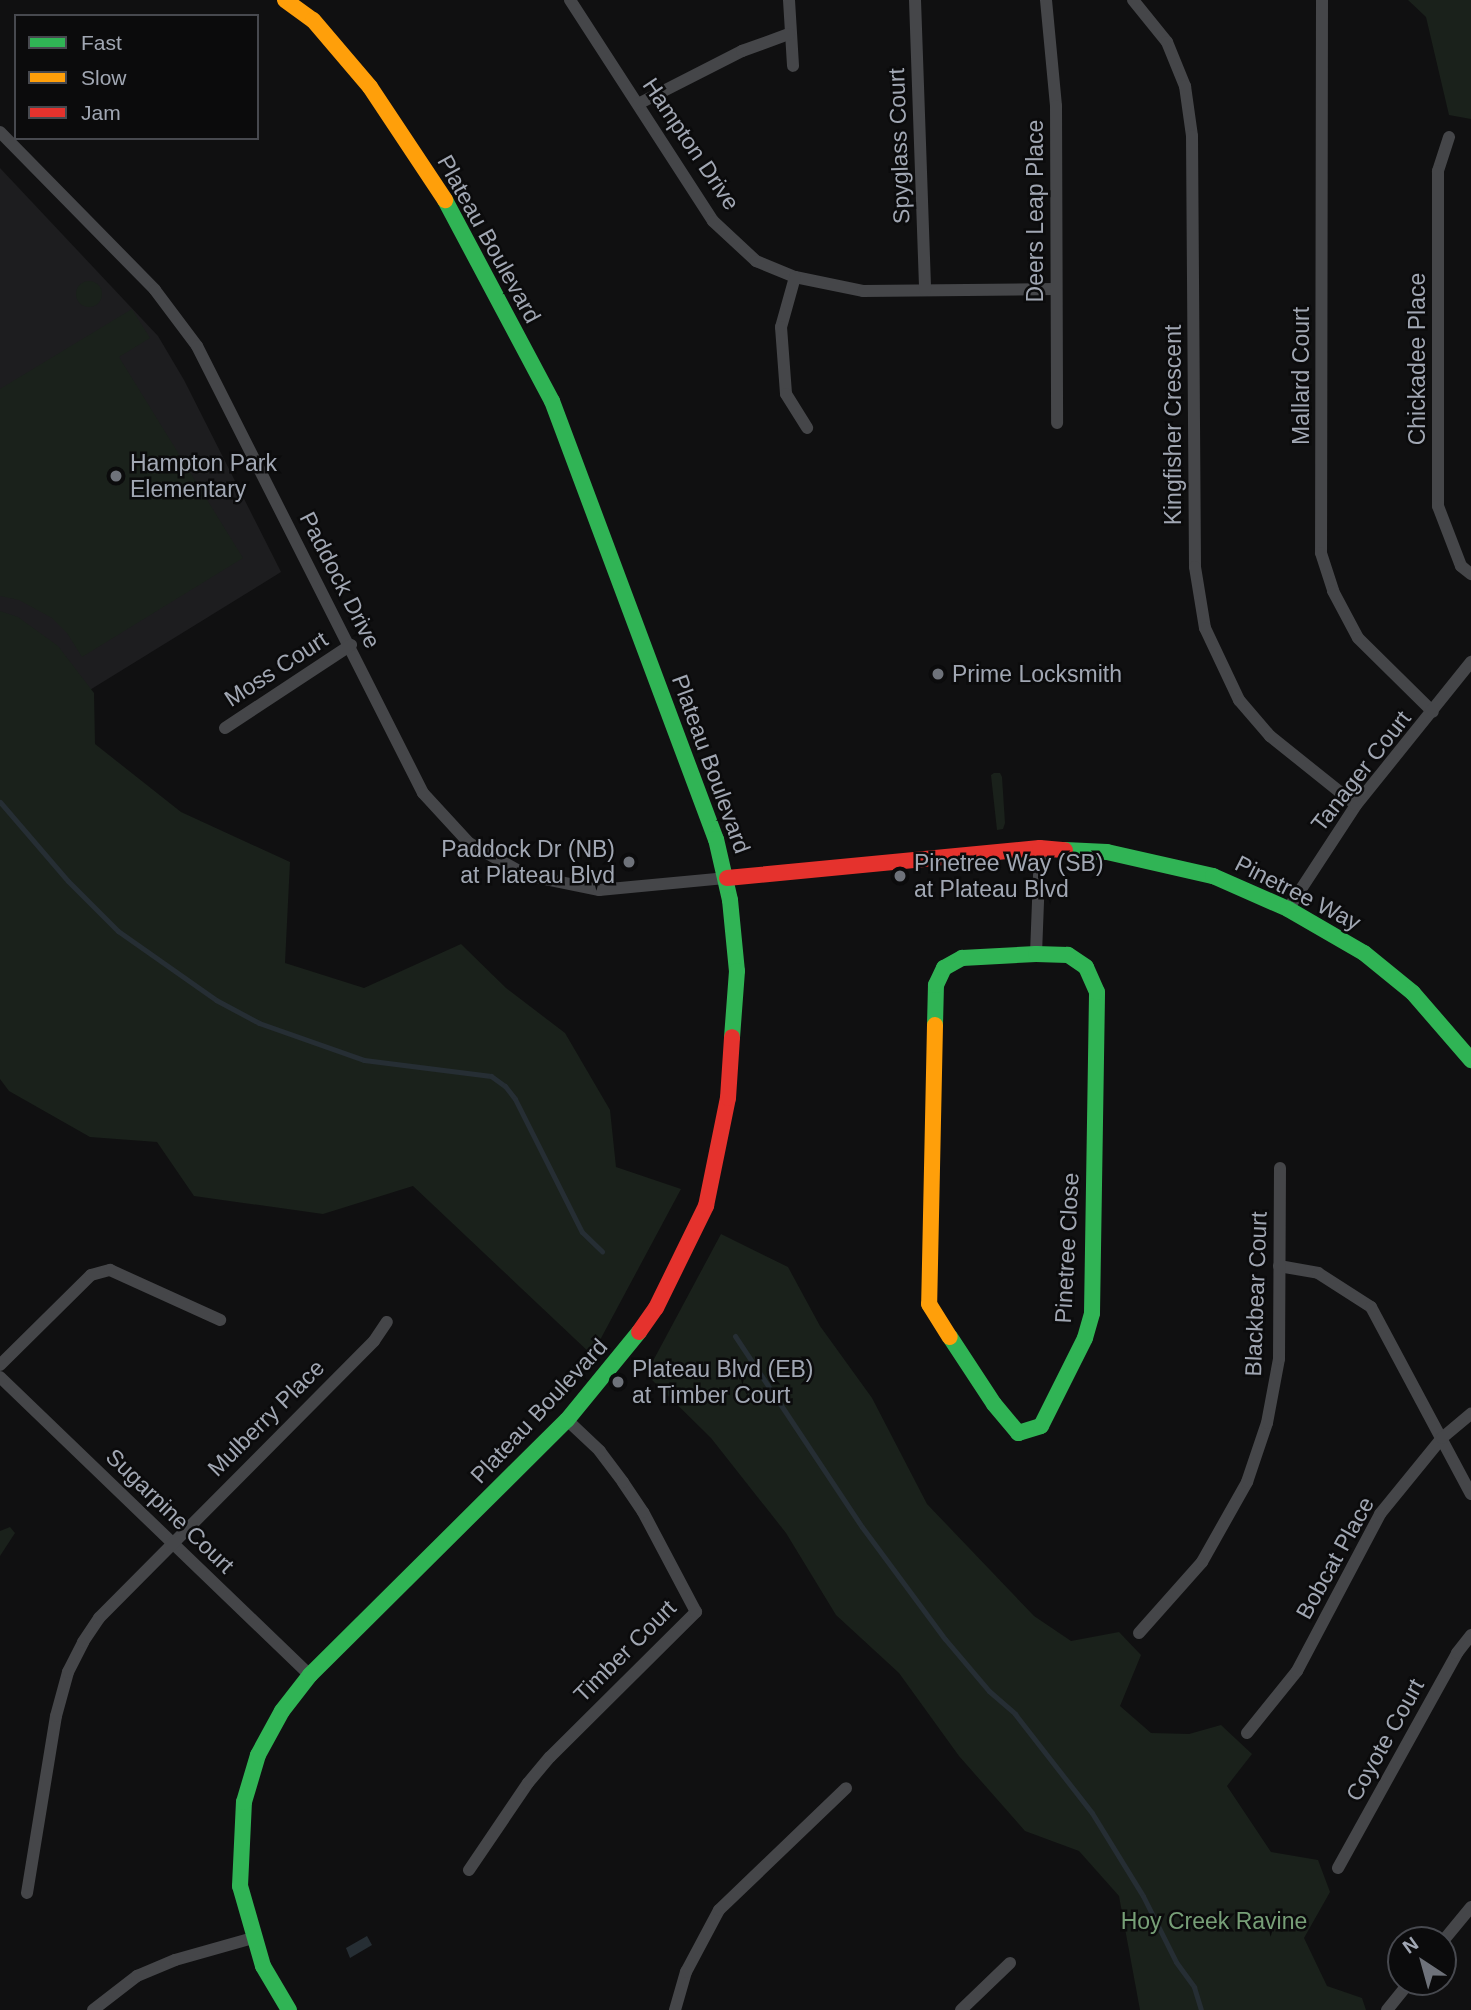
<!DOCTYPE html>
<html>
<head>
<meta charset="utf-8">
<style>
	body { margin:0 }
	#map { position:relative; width:1471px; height:2010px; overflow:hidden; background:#101011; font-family:Arial,sans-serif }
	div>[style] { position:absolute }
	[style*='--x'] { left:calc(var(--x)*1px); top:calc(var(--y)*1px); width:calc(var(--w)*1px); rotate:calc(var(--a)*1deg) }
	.built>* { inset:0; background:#1d1d1f }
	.green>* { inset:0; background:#1a211b }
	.round { border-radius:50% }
	.water>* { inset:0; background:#262e34 }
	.stream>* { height:5px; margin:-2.5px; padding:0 2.5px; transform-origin:2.5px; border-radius:2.5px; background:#262e34 }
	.street>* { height:12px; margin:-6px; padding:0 6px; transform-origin:6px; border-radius:6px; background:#454649 }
	.fast>* { height:16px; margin:-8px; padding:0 8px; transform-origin:8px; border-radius:8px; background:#30b455 }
	.slow>* { height:16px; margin:-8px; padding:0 8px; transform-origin:8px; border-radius:8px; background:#ff9f0a }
	.jam>* { height:16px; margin:-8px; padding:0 8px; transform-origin:8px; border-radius:8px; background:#e5322d }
	.dots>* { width:19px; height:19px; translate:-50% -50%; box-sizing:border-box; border:4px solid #0b0b0c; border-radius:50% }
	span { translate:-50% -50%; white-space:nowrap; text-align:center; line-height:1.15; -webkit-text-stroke:5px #0b0b0c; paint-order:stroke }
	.street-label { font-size:23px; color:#a1a7b3 }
	.poi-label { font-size:23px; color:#a1a7b3 }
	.left { translate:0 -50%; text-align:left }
	.right { translate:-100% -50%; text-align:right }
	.park-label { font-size:23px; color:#779f77 }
	.legend { position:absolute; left:14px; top:14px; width:245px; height:126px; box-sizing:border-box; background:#0b0b0c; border:2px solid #47494f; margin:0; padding:9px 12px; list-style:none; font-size:21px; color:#a1a7b3 }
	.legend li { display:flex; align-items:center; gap:14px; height:35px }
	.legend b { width:35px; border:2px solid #47494f }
	.north { position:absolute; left:1387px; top:1926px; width:70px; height:70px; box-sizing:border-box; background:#0b0b0c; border:2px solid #47494f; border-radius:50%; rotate:324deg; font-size:19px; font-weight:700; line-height:28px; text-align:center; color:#a1a7b3 }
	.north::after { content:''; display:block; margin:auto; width:24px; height:32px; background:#6e727a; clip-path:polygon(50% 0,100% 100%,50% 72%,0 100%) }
</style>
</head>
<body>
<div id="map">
	<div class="built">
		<i style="clip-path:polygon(0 168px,158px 336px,184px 380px,281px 572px,46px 717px,0 635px)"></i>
	</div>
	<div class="green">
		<i style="clip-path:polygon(1408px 0,1471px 0,1471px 119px,1449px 115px,1426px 17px)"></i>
		<i class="round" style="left:76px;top:281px;width:26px;height:26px"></i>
		<i style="clip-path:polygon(132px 309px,150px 338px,119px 357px,243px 558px,82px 657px,67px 633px,52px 618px,19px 600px,0 596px,0 389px)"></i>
		<i style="clip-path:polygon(0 611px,18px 617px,58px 646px,94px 693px,95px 744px,181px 812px,290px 862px,285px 963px,364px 988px,461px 944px,506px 988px,565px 1033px,610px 1110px,616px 1167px,681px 1189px,592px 1355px,413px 1186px,323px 1214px,194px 1196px,157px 1142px,90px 1137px,9px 1091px,0 1079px)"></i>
		<i style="clip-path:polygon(994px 773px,1000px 773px,1002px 777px,1005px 823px,1003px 829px,997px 830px,991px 775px)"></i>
		<i style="clip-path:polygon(721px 1234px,788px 1267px,820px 1326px,872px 1398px,927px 1504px,1034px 1616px,1071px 1641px,1119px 1632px,1141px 1655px,1120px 1706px,1151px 1733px,1189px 1734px,1221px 1725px,1252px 1754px,1227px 1786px,1271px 1852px,1318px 1860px,1330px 1892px,1304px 1938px,1327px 1986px,1362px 1998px,1366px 2010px,1140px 2010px,1119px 1896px,1079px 1851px,1025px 1831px,959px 1756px,899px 1673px,836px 1615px,786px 1533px,711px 1438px,646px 1374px)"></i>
		<i style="clip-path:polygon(10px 1527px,15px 1533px,0 1556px,0 1531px)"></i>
	</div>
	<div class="water">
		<i style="clip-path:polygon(367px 1936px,372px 1945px,350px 1958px,346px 1948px)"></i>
	</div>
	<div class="stream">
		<i style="--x:0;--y:802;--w:104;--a:49.3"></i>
		<i style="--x:68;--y:881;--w:71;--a:45"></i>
		<i style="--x:118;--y:931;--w:120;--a:35.1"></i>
		<i style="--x:216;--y:1000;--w:49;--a:28.1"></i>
		<i style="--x:259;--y:1023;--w:111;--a:19.4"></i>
		<i style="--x:364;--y:1060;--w:128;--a:7.2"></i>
		<i style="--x:491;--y:1076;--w:17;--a:36"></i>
		<i style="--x:505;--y:1086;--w:16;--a:52"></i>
		<i style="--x:515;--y:1099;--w:149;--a:63.3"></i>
		<i style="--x:582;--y:1232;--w:28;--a:44"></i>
		<i style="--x:735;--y:1336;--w:229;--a:56.4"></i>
		<i style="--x:862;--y:1527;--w:139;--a:53.5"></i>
		<i style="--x:945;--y:1639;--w:68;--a:49.8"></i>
		<i style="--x:989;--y:1691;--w:35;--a:41"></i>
		<i style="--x:1015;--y:1714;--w:125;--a:52.1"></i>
		<i style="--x:1092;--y:1813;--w:97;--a:58.4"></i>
		<i style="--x:1143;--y:1896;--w:74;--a:63.4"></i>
		<i style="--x:1176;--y:1962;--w:31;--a:54"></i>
		<i style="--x:1194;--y:1987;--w:24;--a:73"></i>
	</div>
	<div class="street">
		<i style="--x:570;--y:0;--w:263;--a:57.1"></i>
		<i style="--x:713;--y:221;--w:59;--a:42.9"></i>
		<i style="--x:756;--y:261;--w:42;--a:22.3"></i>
		<i style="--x:795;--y:277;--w:69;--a:11.6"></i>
		<i style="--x:863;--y:291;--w:193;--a:-0.6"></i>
		<i style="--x:789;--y:0;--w:66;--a:86.5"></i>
		<i style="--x:915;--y:0;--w:290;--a:88"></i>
		<i style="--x:1046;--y:0;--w:106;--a:84.6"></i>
		<i style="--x:1056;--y:106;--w:317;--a:89.8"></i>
		<i style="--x:1133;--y:0;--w:54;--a:51"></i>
		<i style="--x:1167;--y:42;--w:48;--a:67.8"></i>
		<i style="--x:1185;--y:86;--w:50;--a:82"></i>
		<i style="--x:1192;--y:136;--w:431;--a:89.6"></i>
		<i style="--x:1195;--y:567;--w:62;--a:80.7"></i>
		<i style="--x:1205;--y:628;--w:80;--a:64.7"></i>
		<i style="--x:1239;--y:700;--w:48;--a:49.3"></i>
		<i style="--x:1270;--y:736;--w:110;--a:38.7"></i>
		<i style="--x:1322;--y:0;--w:553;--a:90.1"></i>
		<i style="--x:1321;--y:553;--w:40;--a:72"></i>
		<i style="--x:1333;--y:591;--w:53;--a:62"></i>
		<i style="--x:1358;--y:638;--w:105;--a:44.6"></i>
		<i style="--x:638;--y:104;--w:117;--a:-27"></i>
		<i style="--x:742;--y:51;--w:50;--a:-19.9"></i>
		<i style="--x:0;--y:132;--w:221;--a:45.5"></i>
		<i style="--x:155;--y:290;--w:70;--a:53.1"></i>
		<i style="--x:197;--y:346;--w:501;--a:63.18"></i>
		<i style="--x:423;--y:793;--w:68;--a:47.4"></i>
		<i style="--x:469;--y:843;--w:65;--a:29.3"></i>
		<i style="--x:526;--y:875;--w:75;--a:11.6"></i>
		<i style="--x:599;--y:890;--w:129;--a:-5.4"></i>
		<i style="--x:1449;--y:137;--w:36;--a:108"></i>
		<i style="--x:1438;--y:171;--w:335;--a:90"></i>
		<i style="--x:1438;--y:506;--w:64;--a:69"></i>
		<i style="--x:1461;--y:566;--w:13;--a:39"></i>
		<i style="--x:795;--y:277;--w:52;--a:105.6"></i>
		<i style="--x:781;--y:327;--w:67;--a:85.7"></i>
		<i style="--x:786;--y:394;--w:40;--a:58"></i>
		<i style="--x:225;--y:728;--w:151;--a:-33.4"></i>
		<i style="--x:1288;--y:909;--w:124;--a:-56.8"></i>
		<i style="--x:1356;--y:805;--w:184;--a:-51.2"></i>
		<i style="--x:1036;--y:954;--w:106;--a:-87.8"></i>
		<i style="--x:1279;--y:1266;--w:40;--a:10"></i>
		<i style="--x:1318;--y:1273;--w:63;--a:32.7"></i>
		<i style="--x:1371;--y:1307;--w:212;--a:61.9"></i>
		<i style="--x:0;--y:1365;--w:128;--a:-44.7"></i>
		<i style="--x:91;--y:1275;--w:20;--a:-15"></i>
		<i style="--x:110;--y:1270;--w:121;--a:24.4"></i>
		<i style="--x:0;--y:1377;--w:430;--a:43.9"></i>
		<i style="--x:1139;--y:1633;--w:95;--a:-48.4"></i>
		<i style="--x:1202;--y:1562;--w:92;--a:-60.6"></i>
		<i style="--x:1247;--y:1482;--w:62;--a:-71.3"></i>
		<i style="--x:1267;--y:1423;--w:65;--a:-79.4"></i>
		<i style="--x:1279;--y:1359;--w:191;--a:-89.7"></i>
		<i style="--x:1247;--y:1733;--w:80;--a:-51.1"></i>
		<i style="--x:1297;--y:1671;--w:178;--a:-62.1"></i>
		<i style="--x:1380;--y:1514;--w:98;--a:-50.8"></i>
		<i style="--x:1442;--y:1438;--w:38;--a:-40"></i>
		<i style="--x:1338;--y:1868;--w:246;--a:-61"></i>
		<i style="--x:1457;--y:1653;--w:23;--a:-52"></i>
		<i style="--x:469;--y:1870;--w:105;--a:-55.9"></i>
		<i style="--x:528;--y:1783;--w:34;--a:-50"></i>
		<i style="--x:550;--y:1757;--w:206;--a:-44.8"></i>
		<i style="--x:696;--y:1612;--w:113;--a:-117.9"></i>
		<i style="--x:643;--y:1512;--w:36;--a:-124"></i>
		<i style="--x:623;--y:1482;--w:39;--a:-127"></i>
		<i style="--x:600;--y:1451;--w:45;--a:-136.8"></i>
		<i style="--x:27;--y:1893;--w:179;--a:-80.7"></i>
		<i style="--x:56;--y:1716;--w:46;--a:-74.7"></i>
		<i style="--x:68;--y:1672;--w:34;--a:-63"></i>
		<i style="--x:83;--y:1642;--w:29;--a:-56"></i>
		<i style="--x:99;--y:1618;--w:390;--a:-45.2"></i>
		<i style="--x:374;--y:1341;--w:23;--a:-56"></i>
		<i style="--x:1443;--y:1941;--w:44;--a:-50.5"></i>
		<i style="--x:93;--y:2010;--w:56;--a:-37.7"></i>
		<i style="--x:137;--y:1976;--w:41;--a:-22.8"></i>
		<i style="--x:175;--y:1960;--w:81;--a:-15.8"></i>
		<i style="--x:675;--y:2010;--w:40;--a:-74"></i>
		<i style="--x:686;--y:1972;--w:70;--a:-62"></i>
		<i style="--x:719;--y:1910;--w:176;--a:-43.8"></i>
		<i style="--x:961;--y:2010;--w:68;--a:-43.8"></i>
		<i style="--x:1387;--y:2010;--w:36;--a:-51"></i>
	</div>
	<div class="fast">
		<i style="--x:445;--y:200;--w:228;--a:62"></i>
		<i style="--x:552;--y:401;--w:468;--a:69.5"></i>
		<i style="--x:716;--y:839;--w:63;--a:77.1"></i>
		<i style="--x:730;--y:900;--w:71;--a:84.4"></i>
		<i style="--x:737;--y:971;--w:66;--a:94.3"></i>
		<i style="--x:1065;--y:850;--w:42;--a:2.7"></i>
		<i style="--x:1107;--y:852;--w:109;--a:12.8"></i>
		<i style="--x:1213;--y:876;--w:82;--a:23.7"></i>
		<i style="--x:1288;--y:909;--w:88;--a:30.1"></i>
		<i style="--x:1364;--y:953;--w:63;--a:39.2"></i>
		<i style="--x:1413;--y:993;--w:89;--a:49.1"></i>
		<i style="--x:935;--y:1025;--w:40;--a:-88.6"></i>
		<i style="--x:936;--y:985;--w:19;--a:-65"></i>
		<i style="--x:944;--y:968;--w:21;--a:-29"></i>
		<i style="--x:962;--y:958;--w:74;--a:-3.1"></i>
		<i style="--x:950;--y:1337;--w:80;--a:56.7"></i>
		<i style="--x:994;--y:1404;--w:38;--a:50"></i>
		<i style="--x:1018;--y:1433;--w:24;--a:-17"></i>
		<i style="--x:1041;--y:1426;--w:98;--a:-63.4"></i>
		<i style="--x:1085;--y:1338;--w:26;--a:-74"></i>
		<i style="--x:1092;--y:1313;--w:321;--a:-89.1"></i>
		<i style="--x:1097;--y:992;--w:27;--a:-114"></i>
		<i style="--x:1086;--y:967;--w:22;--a:-146"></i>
		<i style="--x:1068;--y:955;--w:32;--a:-178"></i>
		<i style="--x:289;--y:2010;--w:51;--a:-120.6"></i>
		<i style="--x:263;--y:1966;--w:83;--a:-106"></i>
		<i style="--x:240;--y:1886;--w:84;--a:-87.3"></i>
		<i style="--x:244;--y:1802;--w:49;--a:-73.4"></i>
		<i style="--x:258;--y:1755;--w:50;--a:-61.4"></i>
		<i style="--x:282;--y:1711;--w:46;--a:-52.1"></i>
		<i style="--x:310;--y:1675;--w:362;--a:-44.8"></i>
		<i style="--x:567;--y:1420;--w:114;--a:-50.7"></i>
	</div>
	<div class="slow">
		<i style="--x:285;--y:0;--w:34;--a:36"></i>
		<i style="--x:313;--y:20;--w:88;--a:49.6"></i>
		<i style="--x:370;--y:87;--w:136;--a:56.4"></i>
		<i style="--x:935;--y:1025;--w:279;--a:91.2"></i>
		<i style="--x:929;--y:1304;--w:39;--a:58"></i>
	</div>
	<div class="jam">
		<i style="--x:727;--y:878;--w:314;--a:-5.5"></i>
		<i style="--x:1040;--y:848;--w:25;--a:5"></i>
		<i style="--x:639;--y:1332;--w:29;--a:-55"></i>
		<i style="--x:656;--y:1308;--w:114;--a:-63.9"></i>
		<i style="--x:706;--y:1206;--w:110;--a:-78.5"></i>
		<i style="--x:728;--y:1098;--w:61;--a:-86.2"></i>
	</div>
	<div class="dots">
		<i style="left:116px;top:476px;background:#6e727a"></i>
		<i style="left:938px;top:674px;background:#6e727a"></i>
		<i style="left:629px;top:862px;background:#6e727a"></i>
		<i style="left:900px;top:876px;background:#6e727a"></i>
		<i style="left:618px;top:1382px;background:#6e727a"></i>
	</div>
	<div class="street-label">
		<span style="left:691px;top:144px;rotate:56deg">Hampton Drive</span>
		<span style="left:899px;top:146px;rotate:-92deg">Spyglass Court</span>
		<span style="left:1035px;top:211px;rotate:-90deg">Deers Leap Place</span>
		<span style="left:489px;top:239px;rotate:61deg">Plateau Boulevard</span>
		<span style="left:1417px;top:359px;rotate:-90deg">Chickadee Place</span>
		<span style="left:1301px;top:376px;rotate:-90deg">Mallard Court</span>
		<span style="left:1173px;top:425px;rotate:-90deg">Kingfisher Crescent</span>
		<span style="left:340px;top:580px;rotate:63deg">Paddock Drive</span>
		<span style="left:276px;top:669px;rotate:-33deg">Moss Court</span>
		<span style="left:711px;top:764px;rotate:70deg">Plateau Boulevard</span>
		<span style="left:1361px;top:771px;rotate:-52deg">Tanager Court</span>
		<span style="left:1298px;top:893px;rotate:27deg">Pinetree Way</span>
		<span style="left:1067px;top:1248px;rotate:-87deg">Pinetree Close</span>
		<span style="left:1256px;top:1294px;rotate:-88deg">Blackbear Court</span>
		<span style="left:539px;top:1411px;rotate:-47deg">Plateau Boulevard</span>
		<span style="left:266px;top:1418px;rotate:-45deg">Mulberry Place</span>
		<span style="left:170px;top:1511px;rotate:44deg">Sugarpine Court</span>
		<span style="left:1335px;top:1558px;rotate:-61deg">Bobcat Place</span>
		<span style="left:625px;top:1651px;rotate:-45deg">Timber Court</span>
		<span style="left:1385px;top:1740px;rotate:-61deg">Coyote Court</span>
	</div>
	<div class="poi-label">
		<span class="left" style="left:130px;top:476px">Hampton Park<br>Elementary</span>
		<span class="left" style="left:952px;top:674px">Prime Locksmith</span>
		<span class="right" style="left:615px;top:862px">Paddock Dr (NB)<br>at Plateau Blvd</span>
		<span class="left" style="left:914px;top:876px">Pinetree Way (SB)<br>at Plateau Blvd</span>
		<span class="left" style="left:632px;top:1382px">Plateau Blvd (EB)<br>at Timber Court</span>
	</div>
	<div class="park-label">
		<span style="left:1214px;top:1921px">Hoy Creek Ravine</span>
	</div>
	<ul class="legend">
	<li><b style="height:9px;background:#30b455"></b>Fast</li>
	<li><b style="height:9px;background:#ff9f0a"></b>Slow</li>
	<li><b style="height:9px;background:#e5322d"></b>Jam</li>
	</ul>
	<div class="north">N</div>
</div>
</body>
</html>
